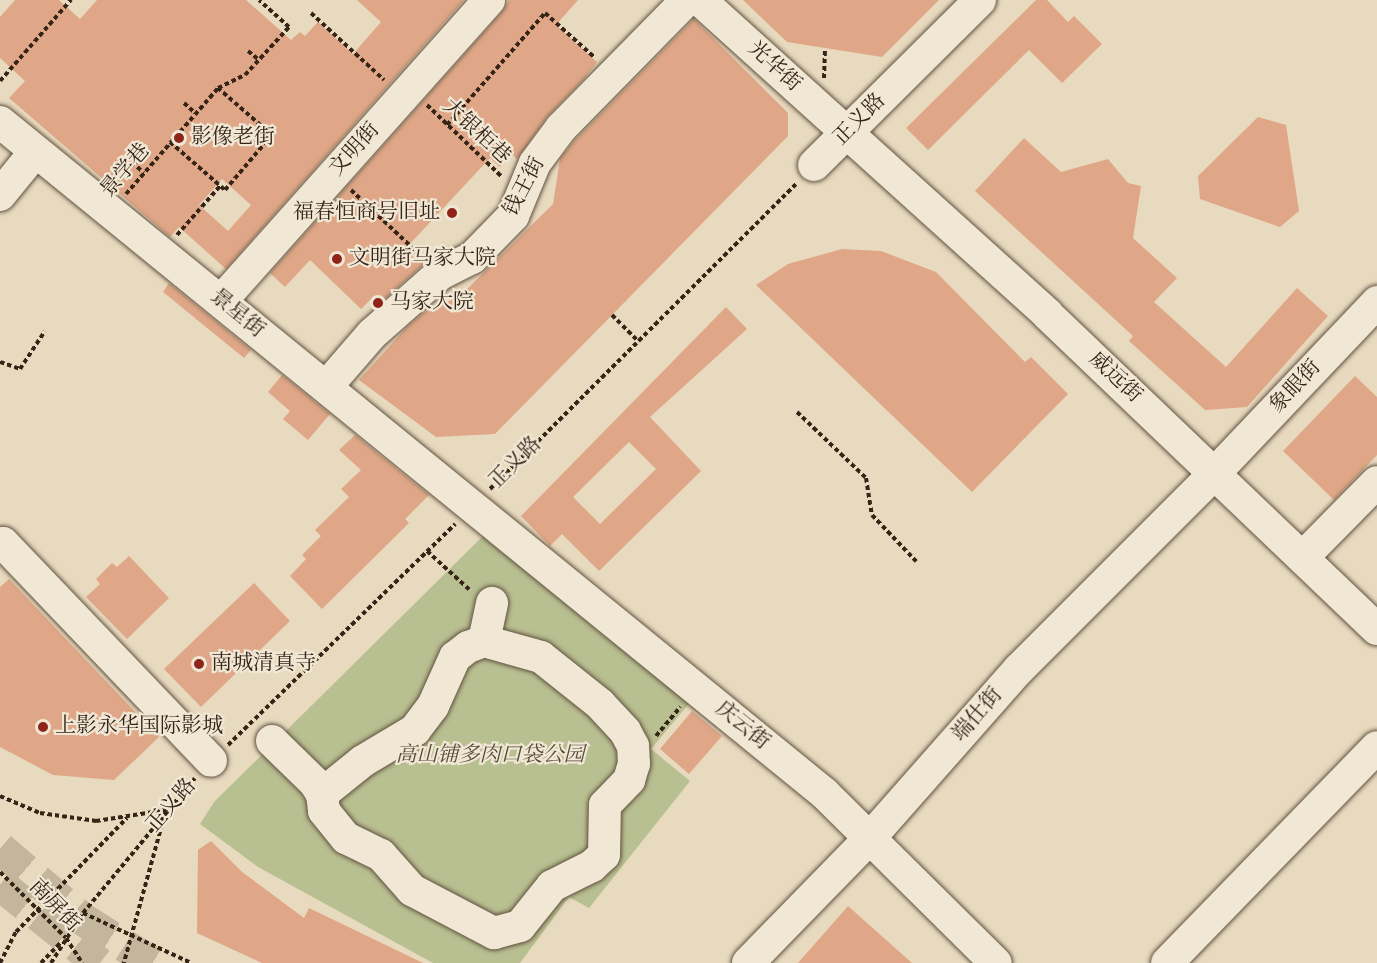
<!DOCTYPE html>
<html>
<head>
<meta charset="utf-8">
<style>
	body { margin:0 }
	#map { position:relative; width:1377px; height:963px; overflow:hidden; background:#e8dabe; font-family:"Old Standard TT","Noto Serif SC",serif }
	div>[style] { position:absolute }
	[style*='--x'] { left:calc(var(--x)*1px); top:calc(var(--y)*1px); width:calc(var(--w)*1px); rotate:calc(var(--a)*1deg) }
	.green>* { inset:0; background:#b8bf90 }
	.building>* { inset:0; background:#dfa787 }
	.major-tunnel>* { height:33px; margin-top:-16.5px; transform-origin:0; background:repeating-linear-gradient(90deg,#c4b69d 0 33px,transparent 0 49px) }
	.path>* { height:4px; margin-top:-2px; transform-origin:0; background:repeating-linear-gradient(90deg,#362417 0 4.5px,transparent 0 7.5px) }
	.roads { filter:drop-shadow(0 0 2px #625241) drop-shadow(0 0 2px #625241) }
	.minor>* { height:32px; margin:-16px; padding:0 16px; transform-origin:16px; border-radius:16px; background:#f0e7d5 }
	.dots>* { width:16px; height:16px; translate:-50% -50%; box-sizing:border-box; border:3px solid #f0e7d5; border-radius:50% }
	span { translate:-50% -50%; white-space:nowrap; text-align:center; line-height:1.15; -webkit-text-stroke:4.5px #f0e7d5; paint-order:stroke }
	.street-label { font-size:21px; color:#362417 }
	.poi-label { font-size:21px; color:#362417 }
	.left { translate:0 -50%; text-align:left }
	.right { translate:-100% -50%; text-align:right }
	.park-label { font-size:21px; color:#564b35; font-style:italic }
</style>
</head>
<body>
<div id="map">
	<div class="green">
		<i style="clip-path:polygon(484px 535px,693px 699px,651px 749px,690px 781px,589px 908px,569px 897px,520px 963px,433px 963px,258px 867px,200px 824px,214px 802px)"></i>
	</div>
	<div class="building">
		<i style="clip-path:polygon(evenodd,15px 0,59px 0,80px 19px,97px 0,246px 0,291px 40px,300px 32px,305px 36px,318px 22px,353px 54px,381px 22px,357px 0,464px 0,226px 269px,179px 227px,170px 237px,9px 98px,25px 81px,0 58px,0 17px,15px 0,222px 179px,251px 205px,228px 231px,199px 205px,222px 179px)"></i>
		<i style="clip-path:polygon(509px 0,578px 0,556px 25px,597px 62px,583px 80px,547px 117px,517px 159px,512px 154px,500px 167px,490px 158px,407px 247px,424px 264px,381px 302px,374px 296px,361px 309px,310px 260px,285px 287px,270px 273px,502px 12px)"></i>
		<i style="clip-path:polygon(743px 0,939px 0,882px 57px,787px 42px)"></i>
		<i style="clip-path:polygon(1036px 0,1047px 0,1068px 22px,1074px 16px,1102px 44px,1062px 83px,1029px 50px,928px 150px,906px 128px)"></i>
		<i style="clip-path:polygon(694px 19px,788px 113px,788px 136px,495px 434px,436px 437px,359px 380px,407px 327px,423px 313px,460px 296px,553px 204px,560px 159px,575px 140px)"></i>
		<i style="clip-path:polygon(1258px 117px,1286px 125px,1299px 211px,1280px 227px,1200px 199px,1198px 176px)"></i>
		<i style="clip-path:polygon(1024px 138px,1061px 172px,1108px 159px,1128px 183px,1141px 186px,1133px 238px,1177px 278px,1154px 302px,1226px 367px,1297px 288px,1328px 316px,1247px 407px,1205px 410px,1129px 341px,1133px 336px,975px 191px)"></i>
		<i style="clip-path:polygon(842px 249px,881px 251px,936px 272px,1025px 362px,1031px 357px,1068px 394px,972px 492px,756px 285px,788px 264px)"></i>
		<i style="clip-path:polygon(169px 283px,251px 350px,244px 358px,163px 292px)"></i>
		<i style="clip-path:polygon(evenodd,726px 307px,747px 329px,650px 417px,701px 471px,599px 571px,562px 534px,550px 546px,521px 516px,726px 307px,629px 442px,656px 469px,600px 524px,573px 497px,629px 442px)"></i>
		<i style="clip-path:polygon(282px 375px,330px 414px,308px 440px,283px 419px,290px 411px,268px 392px)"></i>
		<i style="clip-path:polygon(1355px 376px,1377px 397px,1377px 455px,1334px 500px,1283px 451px)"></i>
		<i style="clip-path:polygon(355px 435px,429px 495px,405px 519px,409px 523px,322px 609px,290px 576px,306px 559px,302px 555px,321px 536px,315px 530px,349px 497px,341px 489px,361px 470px,339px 450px)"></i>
		<i style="clip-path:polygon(129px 556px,169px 598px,127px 639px,86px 597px,100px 584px,96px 579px,112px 563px,117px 567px)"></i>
		<i style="clip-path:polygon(9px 579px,159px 737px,114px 780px,53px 775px,0 747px,0 587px)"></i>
		<i style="clip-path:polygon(254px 583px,290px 621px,201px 707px,164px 669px)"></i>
		<i style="clip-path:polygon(692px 711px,722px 736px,689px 774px,660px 749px)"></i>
		<i style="clip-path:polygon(211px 841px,241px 871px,304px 918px,309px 908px,423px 963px,262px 963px,197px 933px,198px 850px)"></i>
		<i style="clip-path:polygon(848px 906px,912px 963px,798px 963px)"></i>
	</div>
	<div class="major-tunnel">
		<i style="--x:0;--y:848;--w:109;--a:40.5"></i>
		<i style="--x:83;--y:919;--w:83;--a:32.2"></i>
		<i style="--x:0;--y:884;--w:127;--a:38.6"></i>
	</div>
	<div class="path">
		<i style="--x:311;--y:13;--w:99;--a:42.5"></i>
		<i style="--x:248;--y:51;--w:14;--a:39"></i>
		<i style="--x:824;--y:78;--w:29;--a:-88"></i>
		<i style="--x:0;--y:81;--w:108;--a:-48.8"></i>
		<i style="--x:184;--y:103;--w:15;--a:42"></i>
		<i style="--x:427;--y:105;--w:104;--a:43.8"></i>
		<i style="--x:447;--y:125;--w:149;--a:-48.8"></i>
		<i style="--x:545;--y:13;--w:66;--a:41.9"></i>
		<i style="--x:170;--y:142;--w:73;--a:41.1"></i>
		<i style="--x:225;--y:190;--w:72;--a:-49.5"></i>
		<i style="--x:272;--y:135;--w:72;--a:-139"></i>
		<i style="--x:132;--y:162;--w:16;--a:43"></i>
		<i style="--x:351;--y:190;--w:98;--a:43.3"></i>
		<i style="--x:126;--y:194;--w:140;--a:-49"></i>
		<i style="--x:218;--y:88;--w:30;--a:-26"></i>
		<i style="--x:245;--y:75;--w:65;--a:-47.5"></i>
		<i style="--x:289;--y:27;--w:40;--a:-138"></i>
		<i style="--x:177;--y:235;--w:65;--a:-48.7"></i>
		<i style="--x:612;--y:315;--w:38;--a:45"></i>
		<i style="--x:0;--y:362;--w:21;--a:19"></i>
		<i style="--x:20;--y:369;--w:45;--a:-56.7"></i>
		<i style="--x:797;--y:412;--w:95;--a:43.7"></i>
		<i style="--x:866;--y:478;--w:37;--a:81"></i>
		<i style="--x:872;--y:515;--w:64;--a:46.3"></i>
		<i style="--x:490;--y:489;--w:433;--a:-44.9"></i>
		<i style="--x:427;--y:551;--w:59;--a:42.3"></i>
		<i style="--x:656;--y:736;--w:38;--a:-50"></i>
		<i style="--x:228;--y:745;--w:317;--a:-44.2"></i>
		<i style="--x:0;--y:796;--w:43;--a:23"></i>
		<i style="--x:40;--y:813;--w:57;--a:8.1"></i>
		<i style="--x:96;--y:821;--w:71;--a:-8.9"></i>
		<i style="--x:166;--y:810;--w:159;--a:105.4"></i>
		<i style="--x:0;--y:872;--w:93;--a:45"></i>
		<i style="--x:66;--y:938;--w:30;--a:57"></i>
		<i style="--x:83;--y:913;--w:119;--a:24.8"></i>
		<i style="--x:0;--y:963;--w:35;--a:-63"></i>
		<i style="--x:16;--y:932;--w:159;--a:-45.8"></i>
		<i style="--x:41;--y:963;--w:29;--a:-46"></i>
		<i style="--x:51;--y:963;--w:59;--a:-57.4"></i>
		<i style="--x:83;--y:913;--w:175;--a:-50.3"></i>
	</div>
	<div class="roads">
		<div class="minor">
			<i style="--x:700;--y:0;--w:468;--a:42.1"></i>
			<i style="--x:1047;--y:314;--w:456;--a:43.7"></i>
			<i style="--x:0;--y:122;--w:1064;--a:39.16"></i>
			<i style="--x:825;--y:794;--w:240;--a:44.7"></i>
			<i style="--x:814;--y:165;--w:234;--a:-44.8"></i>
			<i style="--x:0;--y:195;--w:55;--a:-50.9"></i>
			<i style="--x:221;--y:301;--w:403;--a:-48.3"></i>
			<i style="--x:327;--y:386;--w:69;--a:-49.1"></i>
			<i style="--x:372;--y:334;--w:91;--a:-41.4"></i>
			<i style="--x:440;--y:274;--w:36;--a:-27"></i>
			<i style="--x:472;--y:258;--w:59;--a:-45.7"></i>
			<i style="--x:513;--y:216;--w:57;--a:-67.5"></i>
			<i style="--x:535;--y:163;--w:44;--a:-53.4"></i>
			<i style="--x:561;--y:128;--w:180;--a:-45.5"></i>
			<i style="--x:0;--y:546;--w:4;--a:-45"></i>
			<i style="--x:3;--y:543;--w:301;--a:46.3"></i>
			<i style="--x:1303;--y:557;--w:105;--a:-45.4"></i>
			<i style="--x:484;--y:641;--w:39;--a:-78"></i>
			<i style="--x:272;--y:741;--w:60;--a:44.3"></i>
			<i style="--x:315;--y:783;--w:13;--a:58"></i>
			<i style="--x:322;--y:794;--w:17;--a:83"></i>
			<i style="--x:324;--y:811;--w:35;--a:51"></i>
			<i style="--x:346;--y:838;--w:39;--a:26"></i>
			<i style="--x:381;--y:855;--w:47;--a:48.5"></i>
			<i style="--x:412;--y:890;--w:93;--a:27.7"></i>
			<i style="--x:494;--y:933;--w:27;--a:-15"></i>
			<i style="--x:520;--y:926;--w:51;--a:-51.3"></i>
			<i style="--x:552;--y:886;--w:45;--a:-26.6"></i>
			<i style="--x:592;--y:866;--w:16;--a:-43"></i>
			<i style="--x:604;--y:855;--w:50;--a:-88.9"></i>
			<i style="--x:605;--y:805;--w:35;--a:-46"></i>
			<i style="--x:629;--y:780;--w:17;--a:-73"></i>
			<i style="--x:634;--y:764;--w:18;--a:-93"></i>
			<i style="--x:633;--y:746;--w:17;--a:-118"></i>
			<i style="--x:625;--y:731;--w:37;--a:-133"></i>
			<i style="--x:600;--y:704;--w:75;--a:-141.5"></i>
			<i style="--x:541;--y:657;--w:59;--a:-164.3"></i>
			<i style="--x:484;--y:641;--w:17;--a:159"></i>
			<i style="--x:468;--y:647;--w:16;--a:142"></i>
			<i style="--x:455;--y:657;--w:54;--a:114.2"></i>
			<i style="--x:433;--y:706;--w:30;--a:127"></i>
			<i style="--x:415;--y:730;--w:61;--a:149.2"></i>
			<i style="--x:363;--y:761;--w:53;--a:141.2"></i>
			<i style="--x:748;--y:963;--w:173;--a:-45.7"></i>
			<i style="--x:869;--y:839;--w:227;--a:-48.6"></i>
			<i style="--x:1019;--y:669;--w:277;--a:-45"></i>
			<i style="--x:1215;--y:473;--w:236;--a:-46.5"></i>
			<i style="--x:1167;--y:963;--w:301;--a:-45.8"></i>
		</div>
	</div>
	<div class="dots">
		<i style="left:179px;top:138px;background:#8f2418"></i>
		<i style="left:452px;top:213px;background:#8f2418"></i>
		<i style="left:337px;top:259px;background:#8f2418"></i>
		<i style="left:378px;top:303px;background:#8f2418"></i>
		<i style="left:199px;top:664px;background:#8f2418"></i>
		<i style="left:43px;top:727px;background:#8f2418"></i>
	</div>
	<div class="street-label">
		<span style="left:774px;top:67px;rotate:42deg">光华街</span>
		<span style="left:860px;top:120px;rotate:-45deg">正义路</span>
		<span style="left:476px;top:132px;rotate:43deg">大银柜巷</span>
		<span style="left:355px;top:150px;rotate:-48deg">文明街</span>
		<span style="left:126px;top:171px;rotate:-50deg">景学巷</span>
		<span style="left:525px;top:187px;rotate:-62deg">钱王街</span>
		<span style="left:237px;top:314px;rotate:39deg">景星街</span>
		<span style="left:1115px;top:378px;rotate:43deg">威远街</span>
		<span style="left:1296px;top:387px;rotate:-47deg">象眼街</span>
		<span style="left:516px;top:463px;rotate:-45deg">正义路</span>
		<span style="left:978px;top:715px;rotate:-49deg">端仕街</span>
		<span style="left:742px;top:726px;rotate:39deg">庆云街</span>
		<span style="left:172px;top:806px;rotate:-49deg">正义路</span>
		<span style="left:54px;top:906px;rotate:46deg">南屏街</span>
	</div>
	<div class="poi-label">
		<span class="left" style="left:191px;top:138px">影像老街</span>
		<span class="right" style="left:440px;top:213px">福春恒商号旧址</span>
		<span class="left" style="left:349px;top:259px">文明街马家大院</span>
		<span class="left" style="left:390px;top:303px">马家大院</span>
		<span class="left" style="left:211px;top:664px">南城清真寺</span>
		<span class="left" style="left:55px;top:727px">上影永华国际影城</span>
	</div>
	<div class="park-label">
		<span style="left:490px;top:756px">高山铺多肉口袋公园</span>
	</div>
</div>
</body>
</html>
